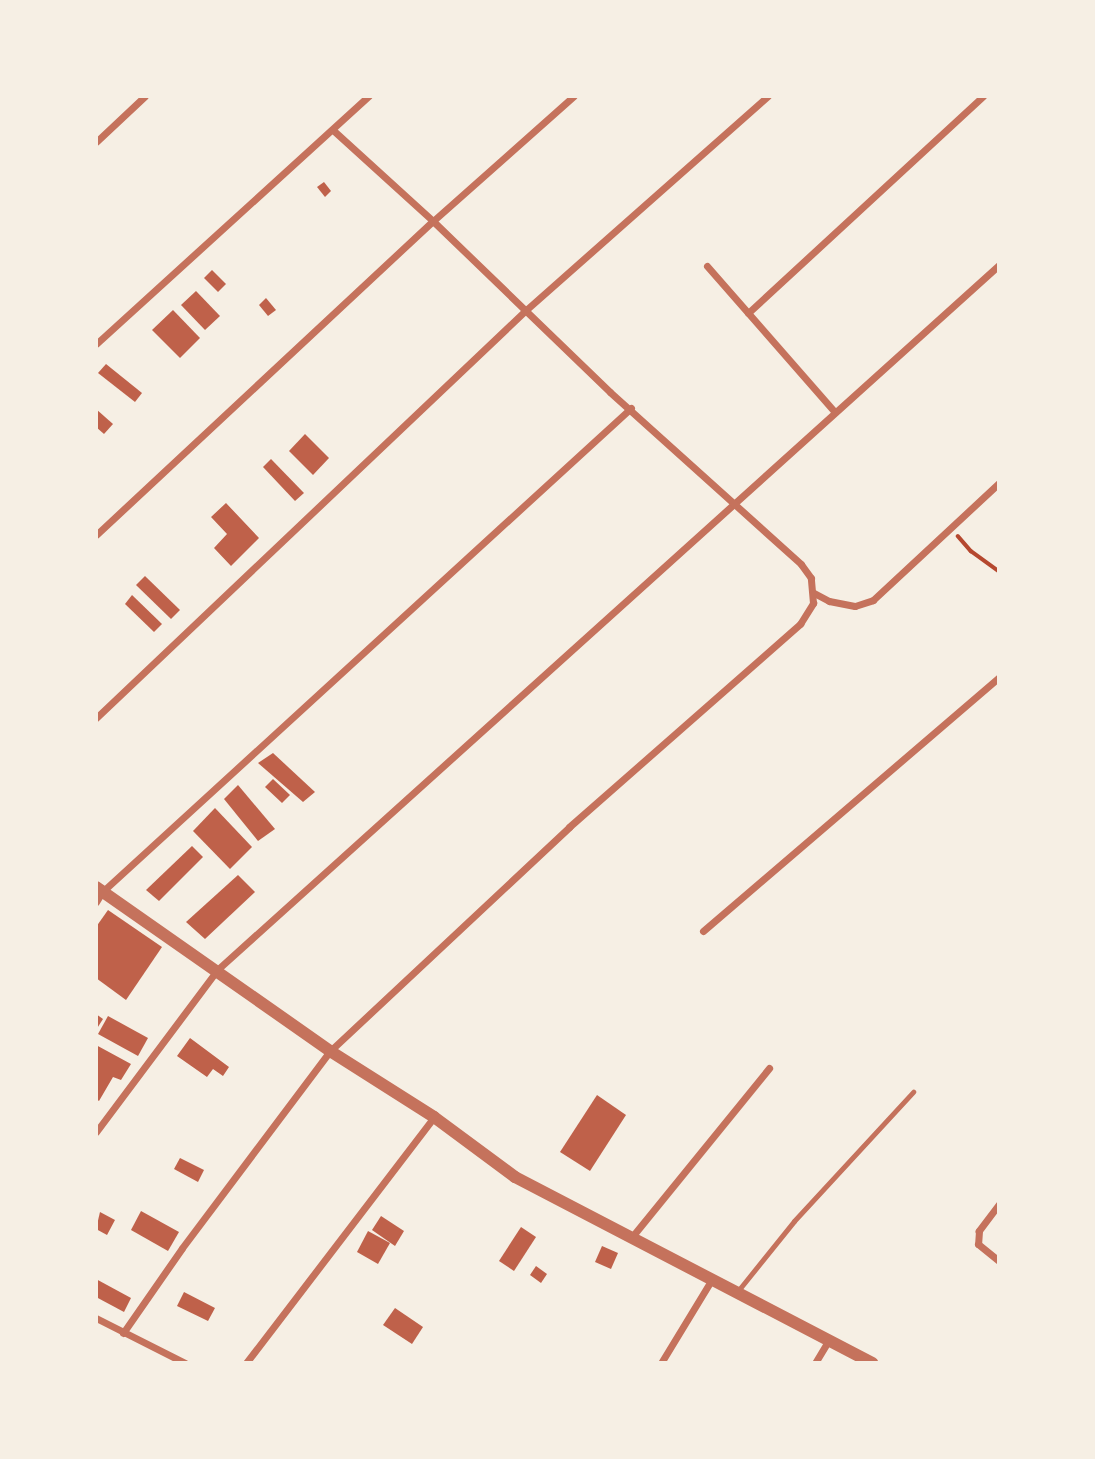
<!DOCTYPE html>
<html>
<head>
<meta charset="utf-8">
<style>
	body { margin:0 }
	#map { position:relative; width:1095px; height:1459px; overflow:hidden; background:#f6efe4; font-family:Lora,serif }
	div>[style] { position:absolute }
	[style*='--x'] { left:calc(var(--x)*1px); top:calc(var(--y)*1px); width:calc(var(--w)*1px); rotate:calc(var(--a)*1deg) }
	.building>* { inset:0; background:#bf614a }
	.path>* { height:3.5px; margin:-1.75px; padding:0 1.75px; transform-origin:1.75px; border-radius:1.75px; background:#b5482f }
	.service>* { height:5px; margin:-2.5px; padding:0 2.5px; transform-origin:2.5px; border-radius:2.5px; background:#c5725c }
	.minor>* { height:7px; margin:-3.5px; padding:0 3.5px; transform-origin:3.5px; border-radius:3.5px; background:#c5725c }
	.tertiary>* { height:12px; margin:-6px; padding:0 6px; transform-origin:6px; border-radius:6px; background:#c5725c }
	span { translate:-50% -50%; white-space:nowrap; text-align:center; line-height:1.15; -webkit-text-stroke:7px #f6efe4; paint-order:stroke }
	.frame { position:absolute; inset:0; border:98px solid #f6efe4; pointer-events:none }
</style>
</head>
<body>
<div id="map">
	<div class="building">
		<i style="clip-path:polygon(324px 182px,331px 191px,325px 197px,317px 187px)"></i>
		<i style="clip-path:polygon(212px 270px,226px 284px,218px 292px,204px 278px)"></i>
		<i style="clip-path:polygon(196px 291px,220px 316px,205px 330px,181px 305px)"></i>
		<i style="clip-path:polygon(266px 298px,276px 310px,268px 316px,259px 305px)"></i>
		<i style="clip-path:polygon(173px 310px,200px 338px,180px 358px,152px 330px)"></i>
		<i style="clip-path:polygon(106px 364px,142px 393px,135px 402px,98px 373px)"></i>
		<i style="clip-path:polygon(96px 409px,113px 424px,104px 434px,96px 427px)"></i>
		<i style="clip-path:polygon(305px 434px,329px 458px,313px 475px,289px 451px)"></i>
		<i style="clip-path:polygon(271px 459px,304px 493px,295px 501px,263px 467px)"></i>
		<i style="clip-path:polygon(226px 503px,259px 538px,231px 566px,214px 548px,227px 534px,211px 517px)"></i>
		<i style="clip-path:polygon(145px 576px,180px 610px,171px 619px,136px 585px)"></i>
		<i style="clip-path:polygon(132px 595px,162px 624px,154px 632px,125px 604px)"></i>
		<i style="clip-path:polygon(273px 753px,315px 792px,303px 802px,258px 763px)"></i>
		<i style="clip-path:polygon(273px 779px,290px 795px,282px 803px,265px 787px)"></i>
		<i style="clip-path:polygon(238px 785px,275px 829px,258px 841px,224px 799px)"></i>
		<i style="clip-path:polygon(215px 808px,252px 847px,230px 869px,193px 831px)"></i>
		<i style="clip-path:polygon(192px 846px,203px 857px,159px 901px,146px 890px)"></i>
		<i style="clip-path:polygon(238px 875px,255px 892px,205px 939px,186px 922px)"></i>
		<i style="clip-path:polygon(108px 910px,162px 947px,126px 1000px,96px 978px,96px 927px)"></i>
		<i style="clip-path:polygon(96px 1014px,103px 1019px,96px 1030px)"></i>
		<i style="clip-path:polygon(108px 1016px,148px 1038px,138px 1056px,98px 1034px)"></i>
		<i style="clip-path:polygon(190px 1038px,229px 1067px,223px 1076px,213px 1069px,207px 1077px,177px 1056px)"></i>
		<i style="clip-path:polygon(96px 1045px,131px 1064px,121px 1080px,113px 1077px,99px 1101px,96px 1099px)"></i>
		<i style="clip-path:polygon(597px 1095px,626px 1115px,590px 1171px,560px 1152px)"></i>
		<i style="clip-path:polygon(180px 1158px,204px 1170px,198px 1182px,174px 1169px)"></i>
		<i style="clip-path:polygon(141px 1211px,179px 1232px,168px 1251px,131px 1230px)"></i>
		<i style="clip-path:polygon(100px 1212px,115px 1220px,107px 1235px,96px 1229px)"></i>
		<i style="clip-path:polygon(381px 1216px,404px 1231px,395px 1246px,372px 1230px)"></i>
		<i style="clip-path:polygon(521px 1227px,536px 1237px,514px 1271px,499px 1261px)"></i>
		<i style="clip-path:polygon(368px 1231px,390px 1243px,378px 1264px,357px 1252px)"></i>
		<i style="clip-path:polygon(602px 1246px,618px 1253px,611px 1269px,595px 1262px)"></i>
		<i style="clip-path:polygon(536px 1266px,547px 1274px,541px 1283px,530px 1275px)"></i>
		<i style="clip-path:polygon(96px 1279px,131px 1298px,124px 1312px,96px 1297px)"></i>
		<i style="clip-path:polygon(184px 1292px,215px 1308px,208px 1321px,177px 1306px)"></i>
		<i style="clip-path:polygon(395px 1308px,423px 1327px,412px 1344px,383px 1325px)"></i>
	</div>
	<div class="path">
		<i style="--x:958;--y:536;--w:20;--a:49"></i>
		<i style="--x:971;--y:551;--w:34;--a:36"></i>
	</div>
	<div class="service">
		<i style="--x:737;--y:1292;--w:91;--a:-51.2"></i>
		<i style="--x:794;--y:1221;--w:176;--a:-47.3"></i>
	</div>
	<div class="minor">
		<i style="--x:96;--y:142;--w:67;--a:-43.2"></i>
		<i style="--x:707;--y:266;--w:193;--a:48.8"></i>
		<i style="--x:748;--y:313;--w:320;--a:-42.7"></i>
		<i style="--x:96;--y:344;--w:369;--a:-42.3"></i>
		<i style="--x:96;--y:535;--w:461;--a:-43"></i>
		<i style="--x:433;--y:221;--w:188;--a:-41.6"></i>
		<i style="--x:814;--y:593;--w:17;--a:28"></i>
		<i style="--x:829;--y:601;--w:26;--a:11"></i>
		<i style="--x:855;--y:606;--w:19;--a:-18"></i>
		<i style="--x:873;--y:600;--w:172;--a:-42.9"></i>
		<i style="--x:96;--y:718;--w:593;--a:-43.5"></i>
		<i style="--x:526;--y:310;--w:323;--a:-41.5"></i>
		<i style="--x:96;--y:902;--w:12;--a:-59"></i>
		<i style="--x:102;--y:892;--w:717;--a:-42.46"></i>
		<i style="--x:703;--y:931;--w:390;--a:-40.6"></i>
		<i style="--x:96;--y:1132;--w:202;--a:-53.2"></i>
		<i style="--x:217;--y:970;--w:1053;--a:-42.04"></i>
		<i style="--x:999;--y:1204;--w:34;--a:127"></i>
		<i style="--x:979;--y:1231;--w:13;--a:94"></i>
		<i style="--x:978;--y:1244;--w:27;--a:39"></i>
		<i style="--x:631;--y:1238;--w:219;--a:-50.9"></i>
		<i style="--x:96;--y:1318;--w:100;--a:26.8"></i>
		<i style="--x:123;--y:1333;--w:103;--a:-55.2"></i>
		<i style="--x:182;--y:1248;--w:246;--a:-53.1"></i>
		<i style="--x:330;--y:1051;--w:328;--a:-43.1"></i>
		<i style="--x:569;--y:827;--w:308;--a:-41.3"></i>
		<i style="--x:800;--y:624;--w:25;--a:-58"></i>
		<i style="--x:813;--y:603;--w:25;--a:-95"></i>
		<i style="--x:811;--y:578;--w:17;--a:-126"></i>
		<i style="--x:801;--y:564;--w:257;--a:-138"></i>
		<i style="--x:610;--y:392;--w:246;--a:-136"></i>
		<i style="--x:433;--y:221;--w:134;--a:-137.7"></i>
		<i style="--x:246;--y:1363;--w:310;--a:-52.6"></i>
		<i style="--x:661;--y:1363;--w:98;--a:-58.7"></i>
		<i style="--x:815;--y:1363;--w:27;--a:-59"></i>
	</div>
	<div class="tertiary">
		<i style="--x:96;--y:887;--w:286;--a:35"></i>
		<i style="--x:330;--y:1051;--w:123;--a:32.4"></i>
		<i style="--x:434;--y:1117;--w:101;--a:36.5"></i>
		<i style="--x:515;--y:1177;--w:403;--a:27.5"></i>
	</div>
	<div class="frame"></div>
</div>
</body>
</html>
